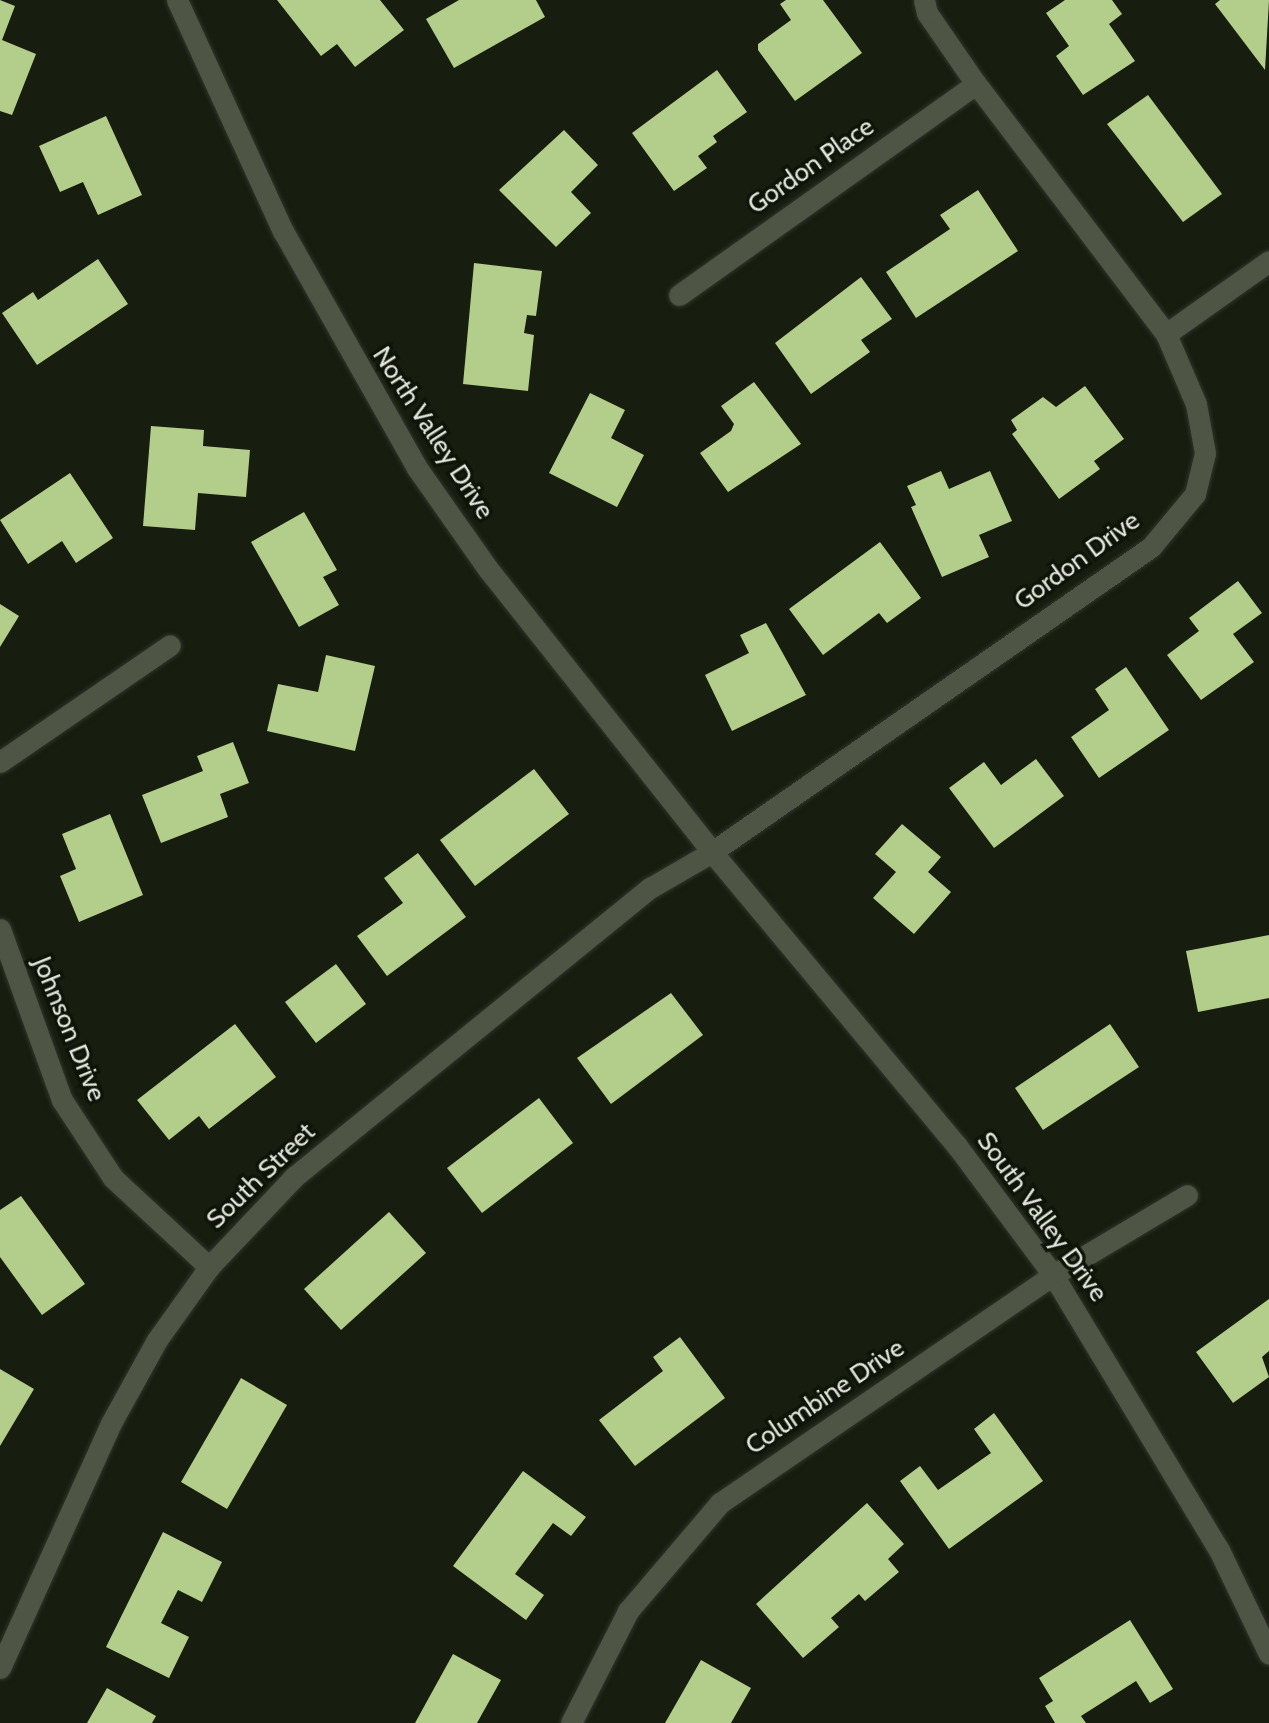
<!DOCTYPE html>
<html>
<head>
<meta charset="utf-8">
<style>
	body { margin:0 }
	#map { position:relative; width:1269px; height:1723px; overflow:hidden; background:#171d0f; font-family:Cabin,sans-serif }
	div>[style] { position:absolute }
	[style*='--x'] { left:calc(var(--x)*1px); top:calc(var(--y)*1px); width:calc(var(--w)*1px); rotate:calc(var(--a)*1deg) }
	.building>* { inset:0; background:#b2ce8a }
	.roads { filter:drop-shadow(0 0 2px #30342c) drop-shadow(0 0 2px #30342c) }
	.minor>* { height:21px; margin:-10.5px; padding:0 10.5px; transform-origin:10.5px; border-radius:10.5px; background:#4e5544 }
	span { translate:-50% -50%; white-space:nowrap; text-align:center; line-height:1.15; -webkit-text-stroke:7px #0e1407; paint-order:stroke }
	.street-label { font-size:26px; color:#e2e6dd }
</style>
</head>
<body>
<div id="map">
	<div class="building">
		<i style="clip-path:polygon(0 0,15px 6px,2px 40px,36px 54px,12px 115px,0 111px)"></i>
		<i style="clip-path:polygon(277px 0,380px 0,404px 30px,355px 67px,337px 44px,321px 56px)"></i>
		<i style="clip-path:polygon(459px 0,536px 0,545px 17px,454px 68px,426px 19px)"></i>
		<i style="clip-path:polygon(786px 0,823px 0,862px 53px,795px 101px,758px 50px,758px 44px,791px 20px,780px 4px)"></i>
		<i style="clip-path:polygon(1065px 0,1112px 0,1122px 14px,1109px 24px,1135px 61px,1083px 95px,1056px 56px,1069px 46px,1046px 13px)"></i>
		<i style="clip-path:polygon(1220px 0,1269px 0,1265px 70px,1215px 4px)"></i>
		<i style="clip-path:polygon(717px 70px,747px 112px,713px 136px,717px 142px,698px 156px,707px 168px,674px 191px,632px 133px)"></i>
		<i style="clip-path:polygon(1148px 95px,1222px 194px,1183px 222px,1107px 124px)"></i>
		<i style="clip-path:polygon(106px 116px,142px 195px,98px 215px,83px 182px,60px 192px,39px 146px)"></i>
		<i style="clip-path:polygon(564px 130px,598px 165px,571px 192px,591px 213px,556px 247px,499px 190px)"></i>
		<i style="clip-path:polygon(978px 190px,1018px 251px,916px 318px,886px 272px,950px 229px,940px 215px)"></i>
		<i style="clip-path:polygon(98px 259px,128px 304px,37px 365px,2px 313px,33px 292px,38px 300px)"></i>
		<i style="clip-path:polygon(474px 263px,542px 271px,536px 316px,527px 315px,524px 333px,534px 335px,528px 391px,463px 384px)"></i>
		<i style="clip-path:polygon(861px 277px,892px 319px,861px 340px,870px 352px,811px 394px,775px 343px)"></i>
		<i style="clip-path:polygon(754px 382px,801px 444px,728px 492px,700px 453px,731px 431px,734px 424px,721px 406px)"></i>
		<i style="clip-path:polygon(1085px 386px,1124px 439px,1094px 461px,1100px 469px,1059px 499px,1012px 434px,1017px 430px,1011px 420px,1043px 397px,1056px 407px)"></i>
		<i style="clip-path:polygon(590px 393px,625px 410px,611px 438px,644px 455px,617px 507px,549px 473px)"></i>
		<i style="clip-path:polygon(151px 426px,204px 430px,203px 446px,250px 450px,246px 497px,198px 493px,195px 530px,143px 526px)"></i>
		<i style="clip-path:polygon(941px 471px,949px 489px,990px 471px,1012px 521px,979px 535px,989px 557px,942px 577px,911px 507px,916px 505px,907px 486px)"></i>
		<i style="clip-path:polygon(70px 473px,113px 538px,76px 563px,62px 541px,28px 564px,0 520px)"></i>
		<i style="clip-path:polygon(304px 512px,337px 570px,323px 577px,339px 605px,299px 627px,251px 542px)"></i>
		<i style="clip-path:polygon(880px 542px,921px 598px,887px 623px,879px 613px,823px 655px,789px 609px)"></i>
		<i style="clip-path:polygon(1238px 581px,1262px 613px,1233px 634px,1254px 662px,1201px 700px,1167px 655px,1199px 631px,1189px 618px)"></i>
		<i style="clip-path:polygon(0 604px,19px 616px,0 647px)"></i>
		<i style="clip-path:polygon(766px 623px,806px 695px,732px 731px,705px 675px,749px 653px,740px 635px)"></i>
		<i style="clip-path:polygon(326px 655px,375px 666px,355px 751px,267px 731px,278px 684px,318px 692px)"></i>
		<i style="clip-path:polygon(1126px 667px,1169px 730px,1099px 778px,1071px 737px,1109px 710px,1095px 689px)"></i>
		<i style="clip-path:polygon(233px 742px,249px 783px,220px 794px,228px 817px,161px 843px,142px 795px,203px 771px,197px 756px)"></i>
		<i style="clip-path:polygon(1036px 759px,1064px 796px,994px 848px,949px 788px,984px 762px,1001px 785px)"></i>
		<i style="clip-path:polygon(534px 769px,569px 814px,475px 886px,440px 840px)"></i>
		<i style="clip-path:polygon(110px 814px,143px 895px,79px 922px,60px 876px,76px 869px,62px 834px)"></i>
		<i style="clip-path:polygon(902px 824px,941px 857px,928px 872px,951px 892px,914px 934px,873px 898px,896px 872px,875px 854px)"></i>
		<i style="clip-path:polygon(418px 853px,466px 917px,387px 976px,357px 936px,403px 903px,384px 878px)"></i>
		<i style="clip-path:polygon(1269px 935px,1269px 998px,1198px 1012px,1186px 951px)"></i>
		<i style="clip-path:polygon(336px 964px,366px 1004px,316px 1043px,285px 1002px)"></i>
		<i style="clip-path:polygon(671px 993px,703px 1035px,611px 1104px,577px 1058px)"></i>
		<i style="clip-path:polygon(235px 1024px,276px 1077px,209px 1129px,199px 1116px,169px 1140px,137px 1100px)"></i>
		<i style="clip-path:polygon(1110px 1024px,1139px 1067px,1043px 1130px,1015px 1088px)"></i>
		<i style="clip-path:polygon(539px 1098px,573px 1143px,482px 1213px,447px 1168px)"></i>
		<i style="clip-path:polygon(21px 1196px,85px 1284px,42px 1315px,0 1257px,0 1210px)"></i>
		<i style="clip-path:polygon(389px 1212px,426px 1253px,341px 1330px,304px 1289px)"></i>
		<i style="clip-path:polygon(1269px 1299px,1269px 1351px,1262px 1357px,1269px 1377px,1233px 1403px,1196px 1352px)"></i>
		<i style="clip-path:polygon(680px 1337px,725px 1398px,635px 1466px,599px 1420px,663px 1371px,653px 1357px)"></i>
		<i style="clip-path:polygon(0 1369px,34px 1389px,0 1446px)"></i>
		<i style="clip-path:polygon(241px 1378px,287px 1405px,227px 1509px,181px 1482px)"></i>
		<i style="clip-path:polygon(994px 1413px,1043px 1481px,949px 1549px,900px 1481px,920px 1466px,938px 1490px,991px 1453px,974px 1429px)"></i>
		<i style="clip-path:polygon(523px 1471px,586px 1517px,571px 1536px,553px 1523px,515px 1574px,544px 1595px,526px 1620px,453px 1566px)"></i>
		<i style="clip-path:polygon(867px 1503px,904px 1544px,888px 1559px,899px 1572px,865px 1601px,859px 1594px,831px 1618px,839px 1627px,803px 1658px,756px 1604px)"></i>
		<i style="clip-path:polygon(163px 1532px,222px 1562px,202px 1602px,178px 1590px,161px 1623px,189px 1637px,169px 1678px,106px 1647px)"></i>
		<i style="clip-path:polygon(1130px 1620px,1173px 1689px,1150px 1703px,1136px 1681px,1081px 1716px,1086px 1723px,1055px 1723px,1045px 1706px,1053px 1701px,1039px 1678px)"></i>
		<i style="clip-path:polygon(453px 1654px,501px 1680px,477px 1723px,415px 1723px)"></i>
		<i style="clip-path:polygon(701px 1660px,751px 1688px,731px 1723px,665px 1723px)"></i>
		<i style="clip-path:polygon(107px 1688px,156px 1716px,152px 1723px,87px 1723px)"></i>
	</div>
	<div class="roads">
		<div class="minor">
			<i style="--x:177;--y:0;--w:254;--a:65.4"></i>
			<i style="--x:283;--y:231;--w:272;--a:60.5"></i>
			<i style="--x:417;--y:468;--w:123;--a:54.9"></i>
			<i style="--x:488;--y:569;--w:361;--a:51.6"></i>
			<i style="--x:712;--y:852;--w:383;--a:50.2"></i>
			<i style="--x:957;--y:1146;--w:161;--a:53.3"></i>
			<i style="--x:1053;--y:1275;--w:321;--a:58.9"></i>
			<i style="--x:1219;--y:1550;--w:115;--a:64.3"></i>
			<i style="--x:679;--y:295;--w:364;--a:-35.4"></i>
			<i style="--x:1166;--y:334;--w:126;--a:-35.3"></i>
			<i style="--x:0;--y:762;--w:206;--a:-34.5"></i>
			<i style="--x:0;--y:929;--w:182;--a:70.1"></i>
			<i style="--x:62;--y:1100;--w:93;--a:56.8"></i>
			<i style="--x:113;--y:1178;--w:131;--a:42.8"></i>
			<i style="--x:0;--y:1668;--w:267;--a:-65.6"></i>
			<i style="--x:110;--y:1425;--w:97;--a:-61.1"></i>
			<i style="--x:157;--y:1340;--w:90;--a:-54.5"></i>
			<i style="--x:209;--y:1267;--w:124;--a:-46.6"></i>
			<i style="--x:294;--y:1177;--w:459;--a:-39.1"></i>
			<i style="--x:650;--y:888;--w:72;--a:-30.1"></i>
			<i style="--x:712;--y:852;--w:535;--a:-34.79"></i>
			<i style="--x:1151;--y:547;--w:69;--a:-50.3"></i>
			<i style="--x:1195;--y:494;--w:42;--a:-76.3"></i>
			<i style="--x:1205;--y:453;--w:50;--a:-100.4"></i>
			<i style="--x:1196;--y:404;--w:76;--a:-113.2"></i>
			<i style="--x:1166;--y:334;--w:314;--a:-127.2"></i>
			<i style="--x:976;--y:84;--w:86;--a:-124.6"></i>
			<i style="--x:927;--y:13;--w:13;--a:-103"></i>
			<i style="--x:571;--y:1723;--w:126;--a:-63"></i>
			<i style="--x:628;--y:1611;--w:142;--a:-49.6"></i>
			<i style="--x:720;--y:1503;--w:404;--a:-34.4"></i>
			<i style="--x:1053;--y:1275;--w:156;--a:-30.8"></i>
		</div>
	</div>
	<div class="street-label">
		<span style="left:811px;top:166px;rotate:-35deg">Gordon Place</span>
		<span style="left:433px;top:433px;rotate:57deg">North Valley Drive</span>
		<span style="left:1077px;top:561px;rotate:-36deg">Gordon Drive</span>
		<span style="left:69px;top:1029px;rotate:68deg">Johnson Drive</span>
		<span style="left:261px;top:1176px;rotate:-44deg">South Street</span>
		<span style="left:1042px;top:1217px;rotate:54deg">South Valley Drive</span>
		<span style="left:825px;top:1397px;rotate:-34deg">Columbine Drive</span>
	</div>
</div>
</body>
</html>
